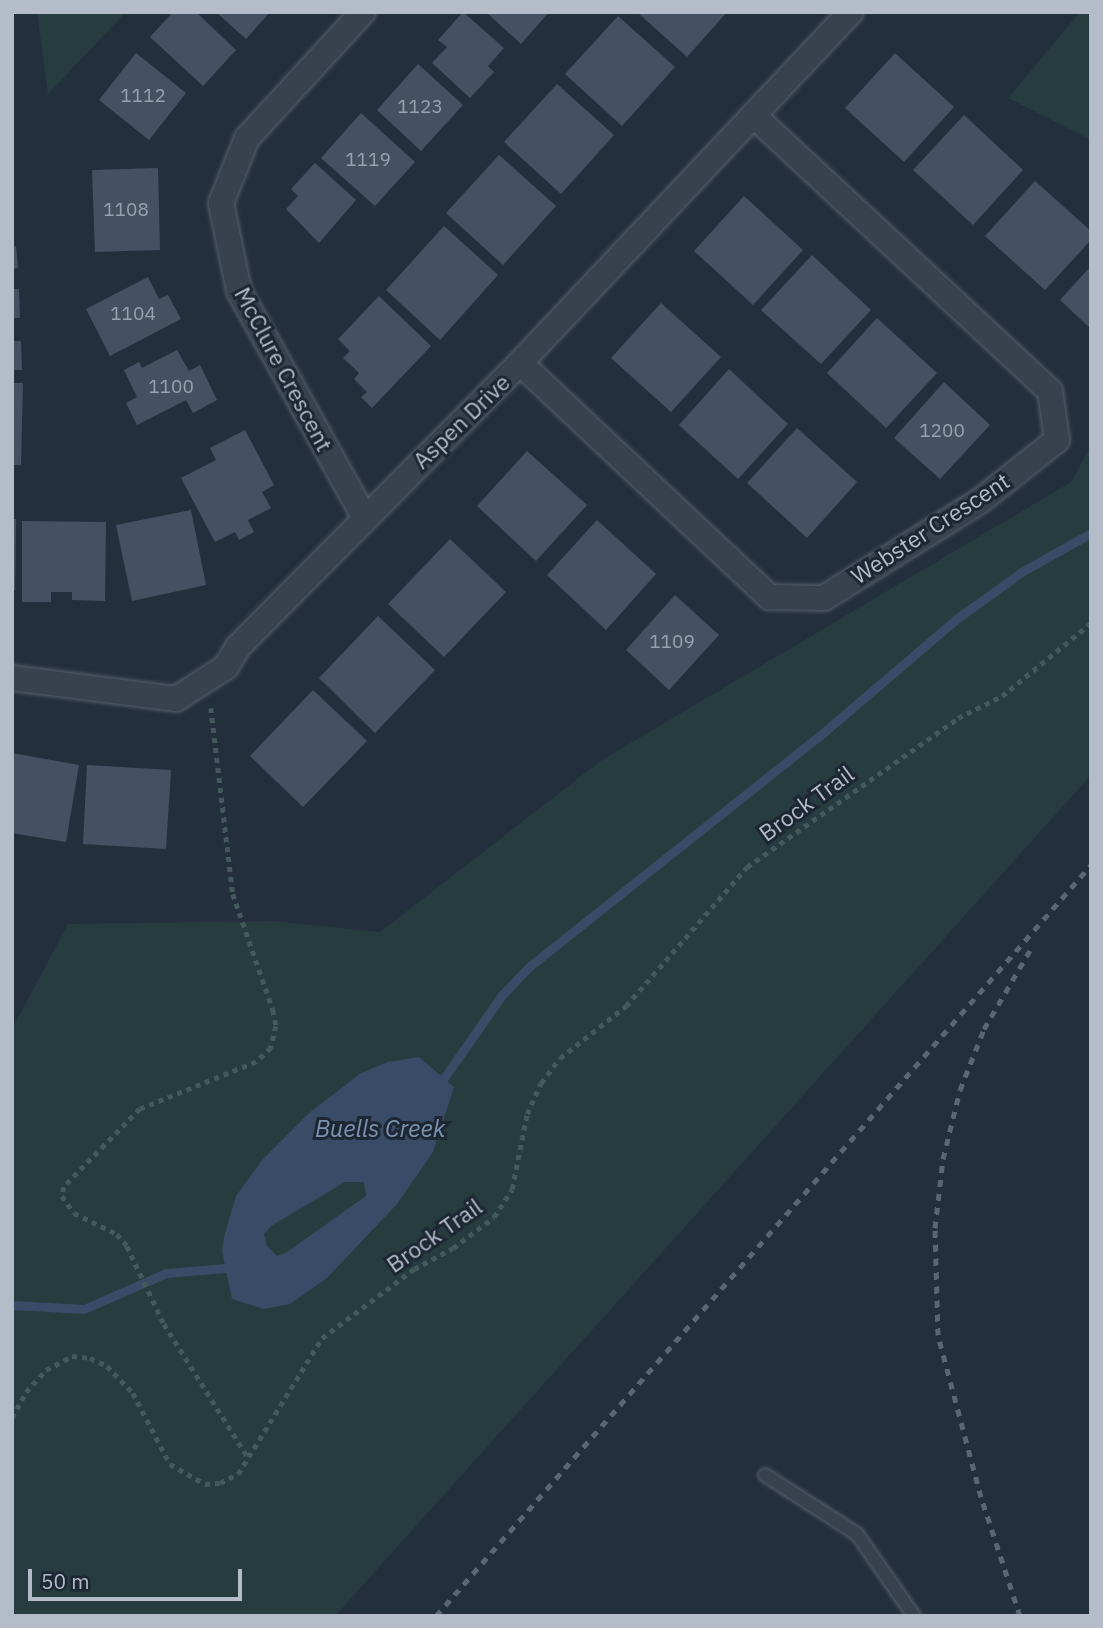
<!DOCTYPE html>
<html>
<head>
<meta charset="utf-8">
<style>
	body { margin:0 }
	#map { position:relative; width:1103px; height:1628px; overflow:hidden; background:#242f3e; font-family:"IBM Plex Sans",sans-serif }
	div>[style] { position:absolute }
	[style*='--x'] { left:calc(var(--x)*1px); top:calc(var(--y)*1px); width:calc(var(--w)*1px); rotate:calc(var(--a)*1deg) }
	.green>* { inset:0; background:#263c3f }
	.water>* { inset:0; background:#394c67 }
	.stream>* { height:9px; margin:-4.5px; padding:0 4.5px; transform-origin:4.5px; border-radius:4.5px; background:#394c67 }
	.building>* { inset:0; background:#455162 }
	.path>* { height:4.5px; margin-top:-2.25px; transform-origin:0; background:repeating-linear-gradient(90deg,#44595c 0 5px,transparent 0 10px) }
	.roads { filter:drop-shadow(0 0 2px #565f6c) drop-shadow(0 0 2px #565f6c) }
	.service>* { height:12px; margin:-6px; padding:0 6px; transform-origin:6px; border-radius:6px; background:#38414e }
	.minor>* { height:24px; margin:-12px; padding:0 12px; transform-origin:12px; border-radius:12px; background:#38414e }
	.rail>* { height:5px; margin-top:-2.5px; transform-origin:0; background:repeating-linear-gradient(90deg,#5a6575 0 7px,transparent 0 14px) }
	span { translate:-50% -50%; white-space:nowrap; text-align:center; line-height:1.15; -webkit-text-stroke:6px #1d2633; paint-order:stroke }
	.number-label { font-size:19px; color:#98a1af }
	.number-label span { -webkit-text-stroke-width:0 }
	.street-label { font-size:23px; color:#b4bcc9 }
	.water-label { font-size:24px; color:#7c92b1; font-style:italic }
	.frame { position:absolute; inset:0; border:14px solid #b4bcc9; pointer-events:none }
	.scale { position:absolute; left:28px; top:1569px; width:214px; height:32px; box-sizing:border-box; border:4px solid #b4bcc9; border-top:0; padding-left:9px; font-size:21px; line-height:24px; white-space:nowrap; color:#b4bcc9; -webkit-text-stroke:5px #1d2633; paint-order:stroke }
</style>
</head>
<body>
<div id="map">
	<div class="green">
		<i style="clip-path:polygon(37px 12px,126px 12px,48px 94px)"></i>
		<i style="clip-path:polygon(1080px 12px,1091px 12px,1091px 140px,1008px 98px)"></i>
		<i style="clip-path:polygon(1091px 446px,1091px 775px,335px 1616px,12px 1616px,12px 1029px,68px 924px,272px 921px,380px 932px,602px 760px,1071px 482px)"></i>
	</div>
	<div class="water">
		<i style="clip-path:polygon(evenodd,419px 1057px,454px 1087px,433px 1152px,397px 1204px,327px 1278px,290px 1304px,264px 1309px,232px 1299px,222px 1251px,224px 1237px,236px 1196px,263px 1159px,309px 1113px,361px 1073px,388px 1062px,419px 1057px,345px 1182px,364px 1182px,366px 1196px,287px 1252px,277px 1256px,267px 1246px,264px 1234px,271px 1226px,345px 1182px)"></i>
	</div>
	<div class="stream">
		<i style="--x:444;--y:1078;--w:101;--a:-55.1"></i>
		<i style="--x:502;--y:995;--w:40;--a:-46"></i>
		<i style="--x:530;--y:966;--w:367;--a:-38.5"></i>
		<i style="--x:817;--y:738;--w:182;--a:-40.5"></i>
		<i style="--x:955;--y:620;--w:84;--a:-35.8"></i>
		<i style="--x:1023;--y:571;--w:78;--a:-29.2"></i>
		<i style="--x:12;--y:1305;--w:72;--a:3.2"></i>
		<i style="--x:84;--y:1309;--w:90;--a:-23.7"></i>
		<i style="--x:166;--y:1273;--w:60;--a:-4.8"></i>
	</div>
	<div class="building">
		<i style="clip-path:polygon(173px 12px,196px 12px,236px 50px,203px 86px,150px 37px)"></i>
		<i style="clip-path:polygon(216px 12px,270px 12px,246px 39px)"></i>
		<i style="clip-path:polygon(463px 12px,504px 48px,488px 66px,494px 72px,470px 98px,432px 63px,447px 47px,438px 40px)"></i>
		<i style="clip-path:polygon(486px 12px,549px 12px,521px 44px)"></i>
		<i style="clip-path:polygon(637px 12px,727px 12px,687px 57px)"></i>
		<i style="clip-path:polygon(618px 16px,675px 67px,622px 126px,565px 74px)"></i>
		<i style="clip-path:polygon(136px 53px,186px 93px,149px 140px,99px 100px)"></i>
		<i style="clip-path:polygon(895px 53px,954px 107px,904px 162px,845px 108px)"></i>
		<i style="clip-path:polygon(418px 64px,463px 105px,421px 151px,377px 110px)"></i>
		<i style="clip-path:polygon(557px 84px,614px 135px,561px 194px,504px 142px)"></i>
		<i style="clip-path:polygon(361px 113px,415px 162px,375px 206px,321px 158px)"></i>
		<i style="clip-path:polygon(964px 115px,1023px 170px,973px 225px,913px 170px)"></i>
		<i style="clip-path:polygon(499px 155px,556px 206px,503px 265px,446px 213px)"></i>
		<i style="clip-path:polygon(315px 163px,356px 200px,319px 243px,286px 209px,298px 196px,291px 189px)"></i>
		<i style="clip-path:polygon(158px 168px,160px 250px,95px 252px,92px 170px)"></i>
		<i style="clip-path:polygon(1035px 181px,1091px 231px,1091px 240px,1045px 290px,985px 236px)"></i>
		<i style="clip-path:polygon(744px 196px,803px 250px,753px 305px,694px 251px)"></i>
		<i style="clip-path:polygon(444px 226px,498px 275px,440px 340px,386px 290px)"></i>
		<i style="clip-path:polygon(16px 246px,18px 268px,12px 269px,12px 247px)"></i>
		<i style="clip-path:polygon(812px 255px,871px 310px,821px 364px,761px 310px)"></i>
		<i style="clip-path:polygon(1091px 266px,1091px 329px,1060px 300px)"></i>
		<i style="clip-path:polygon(148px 277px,159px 299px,168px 295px,181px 319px,110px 356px,86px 309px)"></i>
		<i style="clip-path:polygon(12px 289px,19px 289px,20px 318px,12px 318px)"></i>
		<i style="clip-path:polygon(379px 296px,431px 346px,372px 408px,361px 397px,367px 392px,354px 379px,359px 373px,343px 358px,350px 351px,338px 339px)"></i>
		<i style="clip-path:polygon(661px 303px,721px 357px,671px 412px,611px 358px)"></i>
		<i style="clip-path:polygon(877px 318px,937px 373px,886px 428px,827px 373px)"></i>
		<i style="clip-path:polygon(12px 341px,21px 341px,22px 370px,12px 370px)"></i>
		<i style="clip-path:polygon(177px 350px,189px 371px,200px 365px,217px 400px,193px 413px,186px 400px,137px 425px,126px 403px,137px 397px,124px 370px,139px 362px,142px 368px)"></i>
		<i style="clip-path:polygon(729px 369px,788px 424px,738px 479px,679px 425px)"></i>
		<i style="clip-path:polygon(944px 382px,990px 425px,940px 479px,894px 438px)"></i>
		<i style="clip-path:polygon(12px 383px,23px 383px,21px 465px,12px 465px)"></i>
		<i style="clip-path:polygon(797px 428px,857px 482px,807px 538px,747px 483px)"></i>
		<i style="clip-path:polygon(245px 430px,274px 485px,262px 492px,271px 508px,248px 520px,254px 532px,239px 540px,235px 532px,215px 542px,181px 478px,216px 460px,210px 448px)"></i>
		<i style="clip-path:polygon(527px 451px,587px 505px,536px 561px,477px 506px)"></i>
		<i style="clip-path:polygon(191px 510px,206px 585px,132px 601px,116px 525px)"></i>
		<i style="clip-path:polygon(12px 519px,16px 519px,15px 590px,12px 590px)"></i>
		<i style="clip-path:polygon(597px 520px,656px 574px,606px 630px,547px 575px)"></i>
		<i style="clip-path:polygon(22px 521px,106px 522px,105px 601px,72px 600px,72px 592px,51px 592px,51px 602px,22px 602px)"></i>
		<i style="clip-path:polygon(450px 539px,506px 592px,444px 657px,388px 604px)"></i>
		<i style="clip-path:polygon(675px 595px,719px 635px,669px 690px,626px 650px)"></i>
		<i style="clip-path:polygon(378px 616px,435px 670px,375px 733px,319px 678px)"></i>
		<i style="clip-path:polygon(313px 690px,367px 741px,303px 807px,250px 756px)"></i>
		<i style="clip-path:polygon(12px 753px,79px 765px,66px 842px,12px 833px)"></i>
		<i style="clip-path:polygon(87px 765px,171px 770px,166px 849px,83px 844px)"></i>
	</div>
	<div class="path">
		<i style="--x:211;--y:708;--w:187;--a:83.3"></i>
		<i style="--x:233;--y:894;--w:123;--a:71"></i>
		<i style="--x:273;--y:1010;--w:16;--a:79"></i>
		<i style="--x:276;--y:1026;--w:23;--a:103"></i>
		<i style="--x:271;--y:1048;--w:21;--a:137"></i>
		<i style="--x:256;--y:1062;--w:125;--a:157.9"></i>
		<i style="--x:140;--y:1109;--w:109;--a:134.3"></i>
		<i style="--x:64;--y:1187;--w:9;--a:103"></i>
		<i style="--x:62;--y:1196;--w:21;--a:55"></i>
		<i style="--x:74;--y:1213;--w:48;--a:26"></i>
		<i style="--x:117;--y:1234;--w:16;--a:50"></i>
		<i style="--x:127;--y:1246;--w:86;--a:64.6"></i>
		<i style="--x:164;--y:1324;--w:160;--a:57.8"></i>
		<i style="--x:12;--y:1418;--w:30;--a:-62"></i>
		<i style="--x:26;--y:1392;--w:30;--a:-48"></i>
		<i style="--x:46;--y:1370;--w:30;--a:-28"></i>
		<i style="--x:72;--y:1356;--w:18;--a:6"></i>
		<i style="--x:90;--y:1358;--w:19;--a:25"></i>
		<i style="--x:107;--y:1366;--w:37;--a:46"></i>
		<i style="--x:133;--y:1393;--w:80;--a:62.5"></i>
		<i style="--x:170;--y:1464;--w:40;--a:29.7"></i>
		<i style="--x:205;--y:1484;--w:15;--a:-4"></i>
		<i style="--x:220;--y:1483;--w:20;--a:-27"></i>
		<i style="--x:238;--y:1474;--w:160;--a:-58.3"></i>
		<i style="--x:322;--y:1338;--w:115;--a:-36.9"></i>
		<i style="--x:414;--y:1269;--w:44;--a:-28.3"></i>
		<i style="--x:453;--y:1248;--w:51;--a:-37.1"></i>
		<i style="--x:494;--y:1217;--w:33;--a:-57"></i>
		<i style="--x:512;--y:1189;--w:76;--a:-78.7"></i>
		<i style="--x:527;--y:1114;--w:34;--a:-66"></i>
		<i style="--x:541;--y:1083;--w:31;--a:-53"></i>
		<i style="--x:560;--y:1058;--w:84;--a:-38.2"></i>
		<i style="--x:626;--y:1006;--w:184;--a:-49"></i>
		<i style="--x:747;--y:867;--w:258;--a:-35.2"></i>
		<i style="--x:958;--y:718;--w:49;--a:-26.6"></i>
		<i style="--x:1002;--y:696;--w:115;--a:-39.4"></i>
	</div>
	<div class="roads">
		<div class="service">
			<i style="--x:765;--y:1475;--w:109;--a:32.7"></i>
			<i style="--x:857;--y:1534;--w:100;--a:55.2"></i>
		</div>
		<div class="minor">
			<i style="--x:363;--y:12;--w:171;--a:132.6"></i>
			<i style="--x:247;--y:138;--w:70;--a:111.8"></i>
			<i style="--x:221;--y:203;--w:90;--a:78.4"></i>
			<i style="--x:239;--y:291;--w:260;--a:61"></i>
			<i style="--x:520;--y:363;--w:342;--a:43.2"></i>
			<i style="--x:769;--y:597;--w:55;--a:1"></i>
			<i style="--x:824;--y:598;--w:184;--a:-31.9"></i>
			<i style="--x:980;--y:501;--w:98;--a:-38.4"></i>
			<i style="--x:1057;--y:440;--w:49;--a:-98.1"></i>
			<i style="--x:1050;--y:391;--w:404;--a:-137.1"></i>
			<i style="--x:12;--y:678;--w:165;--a:7.3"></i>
			<i style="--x:176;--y:699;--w:59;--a:-32.6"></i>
			<i style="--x:226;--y:667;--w:23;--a:-59"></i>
			<i style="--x:238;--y:647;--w:400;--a:-45.2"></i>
			<i style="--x:520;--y:363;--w:482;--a:-46.7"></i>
		</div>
	</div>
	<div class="rail">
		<i style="--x:436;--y:1616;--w:997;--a:-48.91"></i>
		<i style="--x:1020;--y:1616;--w:125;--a:-108.1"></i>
		<i style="--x:981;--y:1497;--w:168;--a:-104.9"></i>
		<i style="--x:938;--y:1335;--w:107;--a:-91.6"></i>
		<i style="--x:935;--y:1228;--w:69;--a:-83.4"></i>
		<i style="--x:943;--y:1159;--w:71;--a:-76.2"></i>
		<i style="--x:960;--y:1090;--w:66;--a:-68.5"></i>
		<i style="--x:984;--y:1029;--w:97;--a:-59.7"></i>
	</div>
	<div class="number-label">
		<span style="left:143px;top:96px">1112</span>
		<span style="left:420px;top:107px">1123</span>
		<span style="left:368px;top:160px">1119</span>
		<span style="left:126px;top:210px">1108</span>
		<span style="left:133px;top:314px">1104</span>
		<span style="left:171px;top:387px">1100</span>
		<span style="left:942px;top:431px">1200</span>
		<span style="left:672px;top:642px">1109</span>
	</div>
	<div class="street-label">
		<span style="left:284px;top:369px;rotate:62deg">McClure Crescent</span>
		<span style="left:461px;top:421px;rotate:-44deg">Aspen Drive</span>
		<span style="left:930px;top:528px;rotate:-33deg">Webster Crescent</span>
		<span style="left:806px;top:803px;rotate:-36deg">Brock Trail</span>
		<span style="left:434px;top:1235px;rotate:-35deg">Brock Trail</span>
	</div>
	<div class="water-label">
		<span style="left:380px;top:1129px">Buells Creek</span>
	</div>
	<div class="frame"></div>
	<div class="scale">50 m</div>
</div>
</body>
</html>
